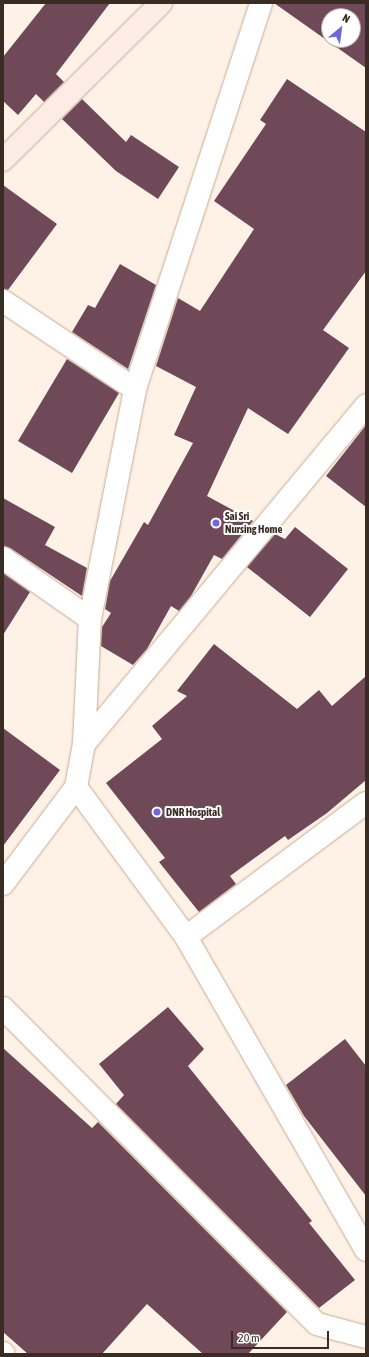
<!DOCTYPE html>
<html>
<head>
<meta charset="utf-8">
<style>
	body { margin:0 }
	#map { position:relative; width:369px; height:1357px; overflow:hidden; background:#fef2e7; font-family:"Asap Condensed",sans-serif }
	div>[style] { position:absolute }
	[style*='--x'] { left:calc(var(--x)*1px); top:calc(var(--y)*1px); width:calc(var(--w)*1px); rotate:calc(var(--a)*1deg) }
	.building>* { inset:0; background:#6f4957 }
	.roads { filter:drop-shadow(0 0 1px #c7ab93) drop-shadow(0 0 1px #c7ab93) }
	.street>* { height:22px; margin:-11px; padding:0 11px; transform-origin:11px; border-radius:11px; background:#fff }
	.secondary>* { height:22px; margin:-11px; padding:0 11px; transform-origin:11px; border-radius:11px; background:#fcece5 }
	.dots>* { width:11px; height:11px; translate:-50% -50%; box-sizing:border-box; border:2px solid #fff; border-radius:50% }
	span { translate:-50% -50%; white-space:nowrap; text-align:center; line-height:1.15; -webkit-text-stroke:4px #fff; paint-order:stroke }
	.poi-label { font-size:11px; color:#392d23; font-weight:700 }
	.left { translate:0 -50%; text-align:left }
	.frame { position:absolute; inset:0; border:4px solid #392d23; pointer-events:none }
	.north { position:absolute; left:321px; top:8px; width:40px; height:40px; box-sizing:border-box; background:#fff; border:1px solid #b0aba7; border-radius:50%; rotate:29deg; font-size:11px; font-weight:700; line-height:16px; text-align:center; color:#392d23 }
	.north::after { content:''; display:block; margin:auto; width:14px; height:18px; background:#6f65df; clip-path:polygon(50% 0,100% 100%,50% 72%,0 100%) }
	.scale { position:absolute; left:231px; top:1331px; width:98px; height:18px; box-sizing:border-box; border:2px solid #392d23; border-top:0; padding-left:5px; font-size:12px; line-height:14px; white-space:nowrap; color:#392d23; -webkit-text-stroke:3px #fff; paint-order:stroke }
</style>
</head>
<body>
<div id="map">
	<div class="building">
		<i style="clip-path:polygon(46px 3px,110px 3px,56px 74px,64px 82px,44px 102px,36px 94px,18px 115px,3px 101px,3px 57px)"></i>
		<i style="clip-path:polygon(evenodd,274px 3px,366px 3px,366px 68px,274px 3px,329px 16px,353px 16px,353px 40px,329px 40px,329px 16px)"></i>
		<i style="clip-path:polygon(287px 79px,366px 132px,366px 271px,323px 330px,349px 348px,288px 434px,248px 408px,207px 496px,253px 521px,222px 559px,214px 555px,191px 596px,179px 611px,171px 606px,147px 649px,133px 665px,101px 646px,102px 627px,111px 613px,105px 609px,110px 581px,144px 522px,148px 525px,193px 443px,174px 435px,196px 387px,156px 366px,178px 298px,200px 311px,254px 229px,214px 201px,266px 124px,260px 120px)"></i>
		<i style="clip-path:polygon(82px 99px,126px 142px,131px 135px,179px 167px,158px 199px,116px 171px,62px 119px)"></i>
		<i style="clip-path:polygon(3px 185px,57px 224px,8px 290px,3px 289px)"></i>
		<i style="clip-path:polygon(120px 264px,156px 285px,128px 369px,72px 332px,88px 305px,95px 308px)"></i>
		<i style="clip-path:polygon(67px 359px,119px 393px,72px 473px,18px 441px)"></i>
		<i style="clip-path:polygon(366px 425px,366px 507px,326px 476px)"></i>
		<i style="clip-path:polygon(3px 498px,55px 527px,45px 545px,87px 568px,82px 596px,10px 548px,3px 546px)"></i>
		<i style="clip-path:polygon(295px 527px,348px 569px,310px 617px,247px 567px,275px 534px,285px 539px)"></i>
		<i style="clip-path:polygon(3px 573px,30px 592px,3px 635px)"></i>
		<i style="clip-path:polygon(214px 644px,297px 709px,319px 690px,332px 706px,366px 676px,366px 780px,327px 813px,288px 840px,285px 836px,230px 876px,236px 884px,199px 912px,159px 862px,165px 858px,106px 783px,162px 739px,152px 726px,187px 696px,177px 691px)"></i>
		<i style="clip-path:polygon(3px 728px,60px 770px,3px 846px)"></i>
		<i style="clip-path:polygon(168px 1007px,204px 1049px,188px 1066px,312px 1221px,309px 1223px,355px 1280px,319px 1308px,116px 1104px,124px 1095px,99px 1064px)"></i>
		<i style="clip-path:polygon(345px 1039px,366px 1066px,366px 1196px,304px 1116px,286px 1085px)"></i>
		<i style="clip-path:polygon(3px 1048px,92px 1128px,98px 1122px,287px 1312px,248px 1354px,203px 1354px,147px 1304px,102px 1354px,28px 1354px,3px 1332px)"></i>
	</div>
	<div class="roads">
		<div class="street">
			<i style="--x:3;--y:301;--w:159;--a:33.7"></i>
			<i style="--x:3;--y:558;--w:106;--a:35"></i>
			<i style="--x:84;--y:744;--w:441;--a:-50.2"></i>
			<i style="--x:76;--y:787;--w:186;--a:53.7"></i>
			<i style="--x:186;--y:937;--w:224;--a:-36.7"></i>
			<i style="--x:3;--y:884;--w:121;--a:-53"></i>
			<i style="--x:76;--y:787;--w:44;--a:-79.5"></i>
			<i style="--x:84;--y:744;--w:125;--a:-87.3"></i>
			<i style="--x:90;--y:619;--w:234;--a:-78.9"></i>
			<i style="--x:135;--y:389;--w:406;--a:-71.9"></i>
			<i style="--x:186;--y:937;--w:361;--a:60.1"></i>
			<i style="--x:3;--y:1008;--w:445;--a:45.2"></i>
			<i style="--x:317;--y:1324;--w:51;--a:14.9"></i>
			<i style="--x:3;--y:1353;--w:1;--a:45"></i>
		</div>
		<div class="secondary">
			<i style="--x:3;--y:160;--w:223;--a:-44.8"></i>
		</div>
	</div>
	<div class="dots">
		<i style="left:216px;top:523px;background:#6f65df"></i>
		<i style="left:157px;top:812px;background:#6f65df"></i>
	</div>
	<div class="poi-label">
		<span class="left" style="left:225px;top:523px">Sai Sri<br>Nursing Home</span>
		<span class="left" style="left:166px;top:812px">DNR Hospital</span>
	</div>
	<div class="frame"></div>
	<div class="north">N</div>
	<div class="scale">20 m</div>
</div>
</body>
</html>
